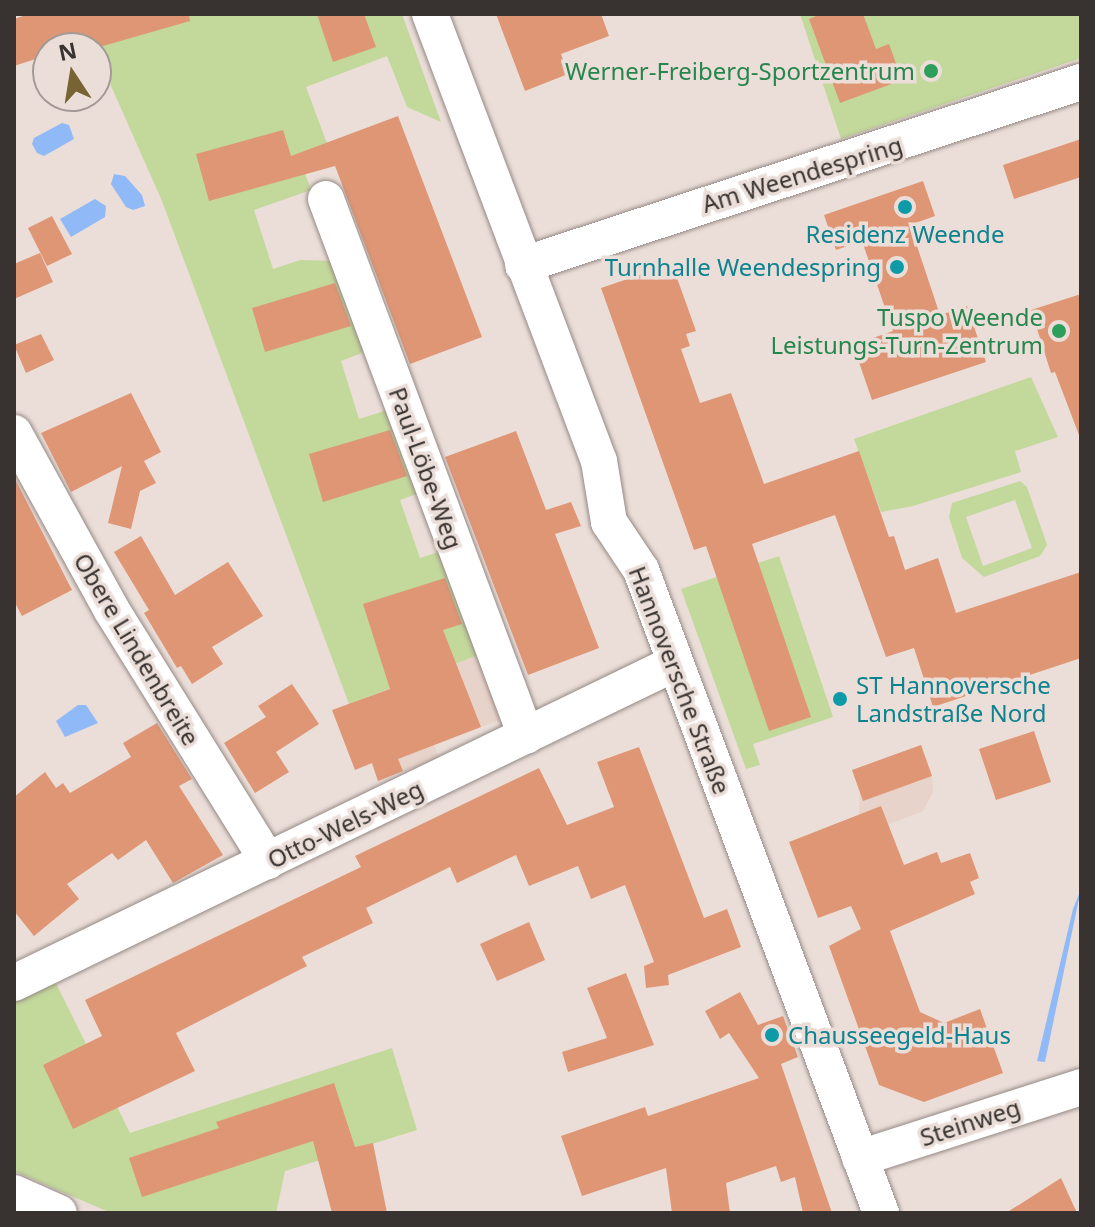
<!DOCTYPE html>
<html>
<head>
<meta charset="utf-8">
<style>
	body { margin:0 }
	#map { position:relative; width:1095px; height:1227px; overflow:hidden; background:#ebded9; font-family:"Noto Sans",sans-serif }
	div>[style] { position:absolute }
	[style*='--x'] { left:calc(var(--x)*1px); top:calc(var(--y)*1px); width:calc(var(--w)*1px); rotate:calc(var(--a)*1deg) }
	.built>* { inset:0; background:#e8d3ca }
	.green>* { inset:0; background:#c3d89b }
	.water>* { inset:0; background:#90b9f7 }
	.building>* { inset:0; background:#df9675 }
	.roads { filter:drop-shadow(0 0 2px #958984) drop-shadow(0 0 2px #958984) }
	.minor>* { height:36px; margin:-18px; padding:0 18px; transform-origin:18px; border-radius:18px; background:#fff }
	.dots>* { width:22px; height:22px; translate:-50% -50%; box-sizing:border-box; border:4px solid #ebded9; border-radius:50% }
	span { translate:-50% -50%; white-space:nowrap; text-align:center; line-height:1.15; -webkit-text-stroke:7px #ebded9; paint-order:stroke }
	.leisure-label { font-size:24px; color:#27864d }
	.right { translate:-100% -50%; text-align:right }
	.street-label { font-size:24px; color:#383331 }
	.culture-label { font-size:24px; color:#0d838f }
	.left { translate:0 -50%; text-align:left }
	.frame { position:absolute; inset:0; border:16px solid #383331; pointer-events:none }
	.north { position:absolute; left:32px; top:32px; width:80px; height:80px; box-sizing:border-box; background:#ebded9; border:2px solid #a39a96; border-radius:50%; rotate:348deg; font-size:22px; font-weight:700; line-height:32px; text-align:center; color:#383331 }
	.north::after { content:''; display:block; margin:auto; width:28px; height:36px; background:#786332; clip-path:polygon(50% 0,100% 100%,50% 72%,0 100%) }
</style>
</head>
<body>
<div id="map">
	<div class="built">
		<i style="clip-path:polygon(481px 654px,505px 718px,434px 745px,439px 758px,378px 781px,349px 704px)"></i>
		<i style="clip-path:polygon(921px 745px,932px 776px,933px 792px,923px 811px,867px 833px,859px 815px,860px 793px,852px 770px)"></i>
	</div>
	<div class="green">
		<i style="clip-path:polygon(84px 14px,402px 14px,441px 122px,407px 107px,387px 56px,306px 87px,332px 157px,303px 168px,311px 190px,254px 210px,273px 269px,300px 260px,338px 261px,367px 351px,341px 361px,359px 419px,387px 410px,422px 492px,400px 500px,420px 558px,442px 551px,481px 654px,349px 704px,162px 201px,96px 52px)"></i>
		<i style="clip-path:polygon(800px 14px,1081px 14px,1081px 58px,841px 139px)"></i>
		<i style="clip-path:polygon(1031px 377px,1058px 437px,1015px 451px,1021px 472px,913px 506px,881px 512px,854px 439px)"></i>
		<i style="clip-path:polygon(evenodd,1020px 481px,1027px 487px,1047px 545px,1040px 556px,984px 577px,962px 558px,949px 517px,952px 503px,1020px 481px,1015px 500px,1032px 548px,983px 566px,966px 517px,1015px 500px)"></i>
		<i style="clip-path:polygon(779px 556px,833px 717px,753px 744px,760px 765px,746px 769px,681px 589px)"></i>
		<i style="clip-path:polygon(53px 977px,130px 1133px,392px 1048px,417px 1130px,285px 1171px,276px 1213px,111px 1213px,14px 1171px,14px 996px)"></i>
	</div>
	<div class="water">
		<i style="clip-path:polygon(62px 123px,69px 125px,74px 139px,44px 156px,37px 153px,32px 144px,34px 138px)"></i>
		<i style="clip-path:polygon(114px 174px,125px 176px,142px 195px,145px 206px,133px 210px,126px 207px,111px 184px)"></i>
		<i style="clip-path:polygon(95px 199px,106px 206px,105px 217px,71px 237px,60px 219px)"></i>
		<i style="clip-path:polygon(78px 705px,86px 705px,98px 723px,65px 737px,56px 721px)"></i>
		<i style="clip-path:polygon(1081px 889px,1045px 1062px,1037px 1061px,1073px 909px)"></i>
	</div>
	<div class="building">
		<i style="clip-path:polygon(29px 14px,189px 14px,190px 21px,96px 48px,48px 48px,48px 55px,14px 66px,14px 19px)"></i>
		<i style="clip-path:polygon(317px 14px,364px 14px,376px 47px,333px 62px)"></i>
		<i style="clip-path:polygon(496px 14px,601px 14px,609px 36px,561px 54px,568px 74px,525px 91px)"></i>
		<i style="clip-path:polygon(821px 14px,863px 14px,876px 49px,889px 44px,902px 80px,840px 103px,809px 19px)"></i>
		<i style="clip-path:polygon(398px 116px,482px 337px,410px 364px,335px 166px,209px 201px,196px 154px,283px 130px,291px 156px)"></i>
		<i style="clip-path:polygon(1081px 139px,1081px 177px,1014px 199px,1003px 165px)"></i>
		<i style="clip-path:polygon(923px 181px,935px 216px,910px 225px,940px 315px,967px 306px,986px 362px,872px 400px,853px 345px,893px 331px,862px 241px,836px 250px,824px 215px)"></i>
		<i style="clip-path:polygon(52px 216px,72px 254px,47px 266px,28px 228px)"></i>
		<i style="clip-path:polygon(40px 253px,53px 282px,14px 299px,14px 264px)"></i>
		<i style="clip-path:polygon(672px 264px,696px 331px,686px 334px,690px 346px,681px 349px,700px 403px,731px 393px,764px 484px,859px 451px,889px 537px,894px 536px,905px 570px,938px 558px,956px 613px,1081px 572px,1081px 658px,933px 707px,914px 648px,886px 657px,835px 515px,752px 544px,811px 717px,769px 731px,706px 546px,694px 550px,601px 288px)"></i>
		<i style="clip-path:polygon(335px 283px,351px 326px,265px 352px,252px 308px)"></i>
		<i style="clip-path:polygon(1081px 294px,1081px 435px,1079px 435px,1055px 372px,1051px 373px,1031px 310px)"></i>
		<i style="clip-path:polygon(41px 334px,54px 360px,26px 373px,14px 345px)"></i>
		<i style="clip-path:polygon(131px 393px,161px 452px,144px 461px,156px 483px,140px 491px,131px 529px,108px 523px,122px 466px,71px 492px,41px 433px)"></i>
		<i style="clip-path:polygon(390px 430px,407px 476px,323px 502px,309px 454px)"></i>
		<i style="clip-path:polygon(516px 431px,546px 510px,571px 502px,581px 526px,555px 534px,599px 648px,528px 675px,445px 457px)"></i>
		<i style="clip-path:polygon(14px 477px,72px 590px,22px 616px,14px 601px)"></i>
		<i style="clip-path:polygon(141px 536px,175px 595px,228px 562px,263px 616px,212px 647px,223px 664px,192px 684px,181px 666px,177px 668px,144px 613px,149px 610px,114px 552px)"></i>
		<i style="clip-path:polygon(445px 578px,462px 624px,443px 630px,481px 727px,398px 759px,403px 771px,378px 781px,372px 763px,355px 770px,332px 710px,390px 689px,363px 604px)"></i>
		<i style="clip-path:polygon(292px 684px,319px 724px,276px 752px,289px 772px,255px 793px,224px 743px,266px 717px,258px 706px)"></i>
		<i style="clip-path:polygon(157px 723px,192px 779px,179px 786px,223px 855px,173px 883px,146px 840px,118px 860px,112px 853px,67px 884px,79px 899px,34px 936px,14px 911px,14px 797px,45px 772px,56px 788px,63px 783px,70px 793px,131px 757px,123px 743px)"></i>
		<i style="clip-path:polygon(1034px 731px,1051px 782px,996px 800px,979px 749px)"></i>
		<i style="clip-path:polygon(921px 745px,932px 776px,863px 801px,852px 770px)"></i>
		<i style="clip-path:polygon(639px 747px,704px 918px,727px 909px,741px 947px,668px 975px,669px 985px,646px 988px,644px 966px,654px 962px,625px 885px,591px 899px,578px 866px,529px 886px,516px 855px,457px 883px,450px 867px,366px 908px,373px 923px,302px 957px,307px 966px,176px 1033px,195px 1071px,73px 1129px,43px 1065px,102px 1036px,85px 1000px,361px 867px,355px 856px,539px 768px,567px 825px,614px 807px,597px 762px)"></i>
		<i style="clip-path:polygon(881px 806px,904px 865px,937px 852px,941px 863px,970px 853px,979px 878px,970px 882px,975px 894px,890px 931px,920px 1012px,944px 1023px,980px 1009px,1003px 1073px,924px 1102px,879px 1085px,829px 946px,861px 929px,851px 906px,818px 918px,789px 842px)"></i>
		<i style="clip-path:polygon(529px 922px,545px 960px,497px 981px,480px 944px)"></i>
		<i style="clip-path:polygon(626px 973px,654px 1045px,568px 1072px,562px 1052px,607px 1038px,587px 988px)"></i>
		<i style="clip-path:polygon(740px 992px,758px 1025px,783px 1016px,798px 1057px,781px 1064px,832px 1213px,803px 1213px,795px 1177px,781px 1182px,776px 1166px,726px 1183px,730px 1213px,672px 1213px,666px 1168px,582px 1196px,561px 1136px,645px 1107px,648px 1116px,759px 1078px,729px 1033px,720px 1039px,705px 1011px)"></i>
		<i style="clip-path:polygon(334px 1083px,355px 1147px,373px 1143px,387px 1213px,332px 1213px,313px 1141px,142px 1197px,129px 1158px,219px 1128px,216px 1122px)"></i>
		<i style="clip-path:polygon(1061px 1178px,1077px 1213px,1006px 1213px)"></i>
	</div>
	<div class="roads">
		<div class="minor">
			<i style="--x:430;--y:14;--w:478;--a:69.3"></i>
			<i style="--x:599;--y:461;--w:62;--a:80.7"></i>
			<i style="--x:609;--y:522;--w:58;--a:56.3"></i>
			<i style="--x:641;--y:570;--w:686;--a:69.53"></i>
			<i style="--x:326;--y:199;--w:573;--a:69.57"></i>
			<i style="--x:523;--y:265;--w:587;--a:-18.16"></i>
			<i style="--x:14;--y:433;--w:201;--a:61.1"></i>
			<i style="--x:111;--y:609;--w:297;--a:58.1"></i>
			<i style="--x:14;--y:983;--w:734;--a:-25.83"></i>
			<i style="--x:860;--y:1158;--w:232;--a:-17.8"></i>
			<i style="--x:14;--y:1193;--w:49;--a:24"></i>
		</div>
	</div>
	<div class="dots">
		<i style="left:931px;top:71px;background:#2e9e5b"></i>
		<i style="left:905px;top:207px;background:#0f9aa8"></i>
		<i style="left:897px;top:267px;background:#0f9aa8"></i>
		<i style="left:1059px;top:331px;background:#2e9e5b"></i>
		<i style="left:840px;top:699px;background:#0f9aa8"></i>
		<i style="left:772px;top:1035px;background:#0f9aa8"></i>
	</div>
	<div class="leisure-label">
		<span class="right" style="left:915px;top:71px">Werner-Freiberg-Sportzentrum</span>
		<span class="right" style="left:1043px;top:331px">Tuspo Weende<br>Leistungs-Turn-Zentrum</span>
	</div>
	<div class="street-label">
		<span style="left:802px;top:174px;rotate:-17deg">Am Weendespring</span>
		<span style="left:426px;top:468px;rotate:70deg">Paul-Löbe-Weg</span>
		<span style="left:137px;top:649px;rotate:59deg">Obere Lindenbreite</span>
		<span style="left:680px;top:680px;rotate:69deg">Hannoversche Straße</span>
		<span style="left:345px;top:824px;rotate:-26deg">Otto-Wels-Weg</span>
		<span style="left:970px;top:1122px;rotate:-18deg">Steinweg</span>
	</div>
	<div class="culture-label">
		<span style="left:905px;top:234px">Residenz Weende</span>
		<span class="right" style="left:881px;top:267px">Turnhalle Weendespring</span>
		<span class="left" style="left:856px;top:699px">ST Hannoversche<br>Landstraße Nord</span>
		<span class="left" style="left:788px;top:1035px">Chausseegeld-Haus</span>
	</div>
	<div class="frame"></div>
	<div class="north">N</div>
</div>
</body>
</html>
